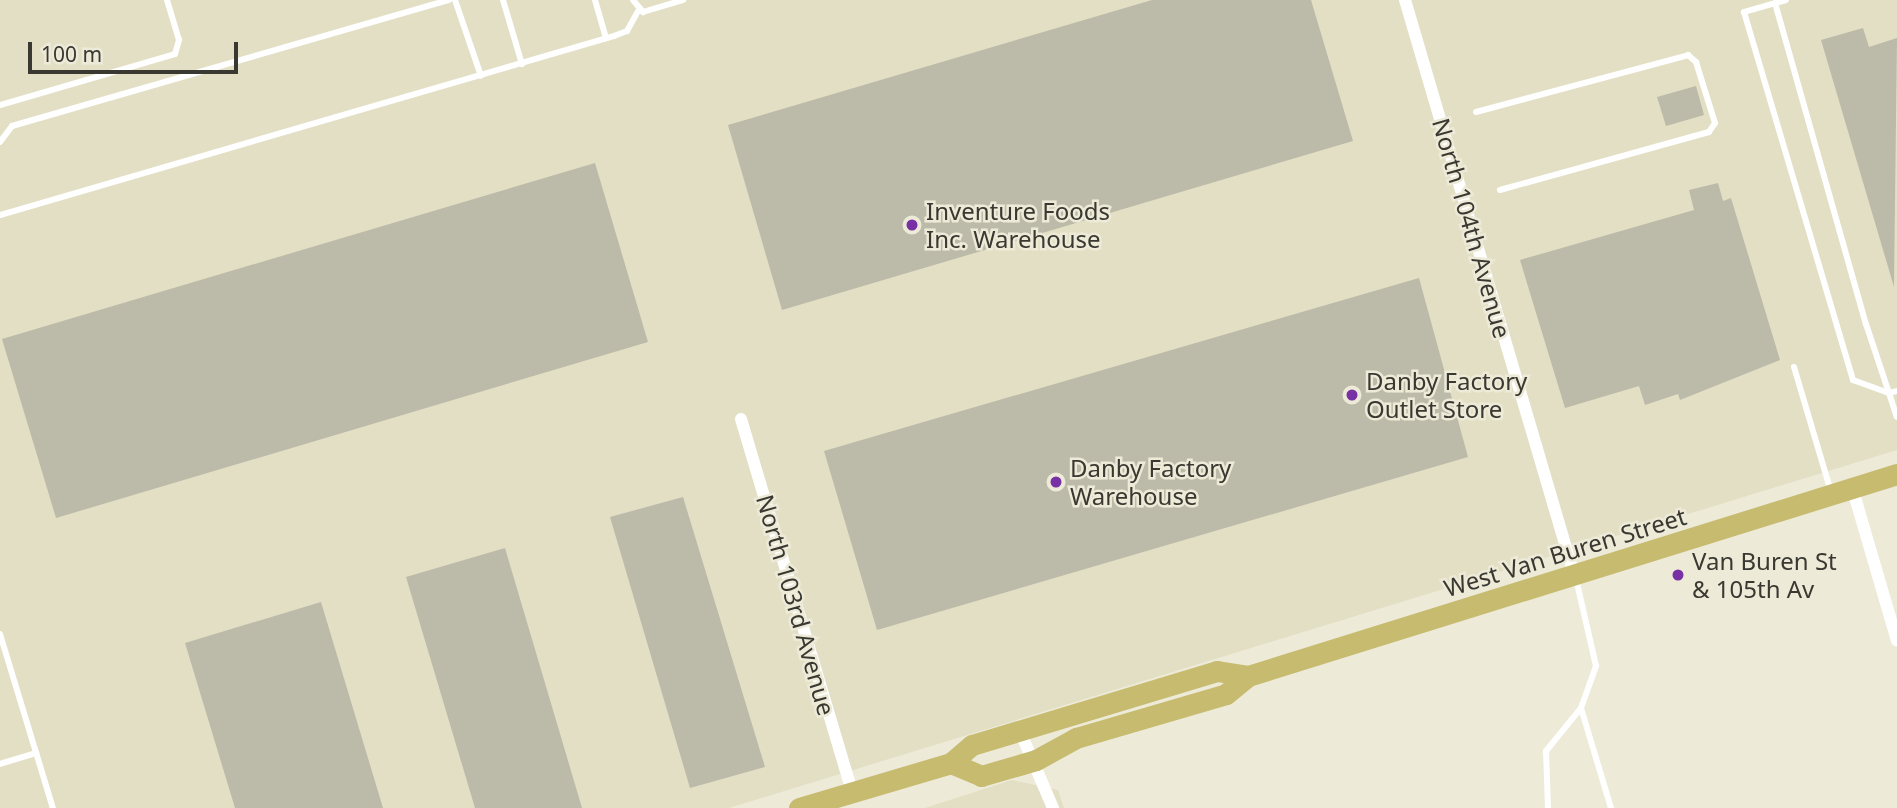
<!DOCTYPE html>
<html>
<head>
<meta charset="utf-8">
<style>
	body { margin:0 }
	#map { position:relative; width:1897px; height:808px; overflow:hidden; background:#edead8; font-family:"Noto Sans",sans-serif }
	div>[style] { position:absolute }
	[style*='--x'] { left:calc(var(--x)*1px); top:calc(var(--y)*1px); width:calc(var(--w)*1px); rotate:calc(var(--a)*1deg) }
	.built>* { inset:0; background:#e3dfc5 }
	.building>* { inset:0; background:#bcbaa8 }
	.lane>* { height:6px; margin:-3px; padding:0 3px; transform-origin:3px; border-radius:3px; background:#fff }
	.street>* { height:12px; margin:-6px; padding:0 6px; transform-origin:6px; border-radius:6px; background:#fff }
	.primary>* { height:21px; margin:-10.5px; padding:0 10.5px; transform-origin:10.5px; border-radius:10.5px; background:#c7bb70 }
	.dots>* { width:19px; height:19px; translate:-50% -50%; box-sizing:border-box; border:4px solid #edead8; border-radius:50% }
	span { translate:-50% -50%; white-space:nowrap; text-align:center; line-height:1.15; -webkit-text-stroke:5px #edead8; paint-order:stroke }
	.poi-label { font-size:24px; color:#393831 }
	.left { translate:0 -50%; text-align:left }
	.street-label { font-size:24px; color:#393831 }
	.scale { position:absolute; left:28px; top:42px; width:210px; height:32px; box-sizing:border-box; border:4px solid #393831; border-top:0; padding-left:9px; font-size:21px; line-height:24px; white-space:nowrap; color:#393831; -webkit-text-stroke:5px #edead8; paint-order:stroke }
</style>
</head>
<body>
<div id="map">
	<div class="built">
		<i style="clip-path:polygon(0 0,1897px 0,1897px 450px,729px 808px,0 808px)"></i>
		<i style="clip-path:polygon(1012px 780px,1058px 790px,1064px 808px,925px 808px)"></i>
	</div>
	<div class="building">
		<i style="clip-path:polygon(1152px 0,1311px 0,1353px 141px,782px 310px,728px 125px)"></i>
		<i style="clip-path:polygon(1863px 28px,1869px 47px,1897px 38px,1894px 287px,1821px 40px)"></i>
		<i style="clip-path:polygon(1696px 86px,1704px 115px,1666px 126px,1657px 97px)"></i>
		<i style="clip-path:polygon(595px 163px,648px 342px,56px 518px,2px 339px)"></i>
		<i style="clip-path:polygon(1718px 183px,1723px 201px,1731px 198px,1780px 360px,1680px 400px,1678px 394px,1645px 405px,1639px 386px,1565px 408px,1520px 260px,1694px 210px,1689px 190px)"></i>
		<i style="clip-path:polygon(1419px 278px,1468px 457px,877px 630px,824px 451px)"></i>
		<i style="clip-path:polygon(683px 497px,765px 767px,690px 788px,610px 517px)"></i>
		<i style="clip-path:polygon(505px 548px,582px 808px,475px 808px,406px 577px)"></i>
		<i style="clip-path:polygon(321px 602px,383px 808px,235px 808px,185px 643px)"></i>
	</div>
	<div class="lane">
		<i style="--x:455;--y:0;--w:80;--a:71.1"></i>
		<i style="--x:503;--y:0;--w:67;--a:73.5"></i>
		<i style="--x:595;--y:0;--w:40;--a:74"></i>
		<i style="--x:633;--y:0;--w:16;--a:50"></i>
		<i style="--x:643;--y:12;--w:42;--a:-16.7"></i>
		<i style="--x:1786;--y:0;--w:44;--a:164.1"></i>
		<i style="--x:1744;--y:12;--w:384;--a:73.5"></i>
		<i style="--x:1853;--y:380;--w:38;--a:20"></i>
		<i style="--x:1889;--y:393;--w:25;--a:72"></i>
		<i style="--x:1775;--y:3;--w:334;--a:74.2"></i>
		<i style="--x:1866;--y:324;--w:73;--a:71.6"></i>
		<i style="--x:1889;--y:393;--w:8;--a:-14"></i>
		<i style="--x:0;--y:105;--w:182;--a:-16.2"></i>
		<i style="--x:175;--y:54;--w:15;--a:-74"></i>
		<i style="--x:179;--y:40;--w:42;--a:-106.7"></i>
		<i style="--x:1476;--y:112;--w:220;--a:-15"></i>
		<i style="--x:1688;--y:55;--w:11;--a:41"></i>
		<i style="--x:1696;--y:62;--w:64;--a:72.7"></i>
		<i style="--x:1715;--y:123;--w:11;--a:124"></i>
		<i style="--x:1709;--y:132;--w:217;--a:164.5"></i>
		<i style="--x:0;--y:142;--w:20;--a:-53"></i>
		<i style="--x:12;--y:126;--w:455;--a:-16.1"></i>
		<i style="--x:0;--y:215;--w:640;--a:-16.25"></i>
		<i style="--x:614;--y:36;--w:14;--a:-21"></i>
		<i style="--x:627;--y:31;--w:23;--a:-61"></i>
		<i style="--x:1794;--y:367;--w:130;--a:73.5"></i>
		<i style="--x:0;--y:634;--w:182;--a:73.1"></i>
		<i style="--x:1581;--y:708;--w:104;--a:73.3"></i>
		<i style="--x:0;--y:764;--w:38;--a:-17"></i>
		<i style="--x:1548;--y:808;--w:57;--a:-92"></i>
		<i style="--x:1546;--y:751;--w:55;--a:-50.9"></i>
		<i style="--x:1581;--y:708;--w:45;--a:-70.3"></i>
		<i style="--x:1596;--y:666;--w:89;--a:-102.9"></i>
	</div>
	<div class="street">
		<i style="--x:1405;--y:0;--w:602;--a:73.61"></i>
		<i style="--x:741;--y:419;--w:389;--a:73.4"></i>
		<i style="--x:1852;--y:487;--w:160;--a:73.7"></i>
		<i style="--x:1020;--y:731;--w:84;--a:66.8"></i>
	</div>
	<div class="primary">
		<i style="--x:951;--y:763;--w:33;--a:23"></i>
		<i style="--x:981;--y:776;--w:57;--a:-16.2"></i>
		<i style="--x:1036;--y:760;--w:46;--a:-28.8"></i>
		<i style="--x:1076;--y:738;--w:156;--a:-16.3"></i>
		<i style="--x:1226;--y:694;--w:28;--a:-39"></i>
		<i style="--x:1248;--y:676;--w:680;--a:-17.29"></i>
		<i style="--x:799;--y:808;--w:159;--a:-16.5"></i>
		<i style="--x:951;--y:763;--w:28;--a:-41"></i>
		<i style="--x:972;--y:745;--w:256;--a:-16.8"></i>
		<i style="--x:1217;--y:671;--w:31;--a:9"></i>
	</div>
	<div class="dots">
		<i style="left:912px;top:225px;background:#7831a4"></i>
		<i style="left:1352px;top:395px;background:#7831a4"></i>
		<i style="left:1056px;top:482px;background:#7831a4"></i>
		<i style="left:1678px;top:575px;background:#7831a4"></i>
	</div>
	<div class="poi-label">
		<span class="left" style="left:926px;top:225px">Inventure Foods<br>Inc. Warehouse</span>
		<span class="left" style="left:1366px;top:395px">Danby Factory<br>Outlet Store</span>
		<span class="left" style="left:1070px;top:482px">Danby Factory<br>Warehouse</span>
		<span class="left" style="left:1692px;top:575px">Van Buren St<br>&amp; 105th Av</span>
	</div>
	<div class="street-label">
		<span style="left:1472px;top:228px;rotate:74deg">North 104th Avenue</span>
		<span style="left:1565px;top:552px;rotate:-17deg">West Van Buren Street</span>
		<span style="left:796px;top:605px;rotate:74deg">North 103rd Avenue</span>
	</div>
	<div class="scale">100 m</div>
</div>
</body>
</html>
